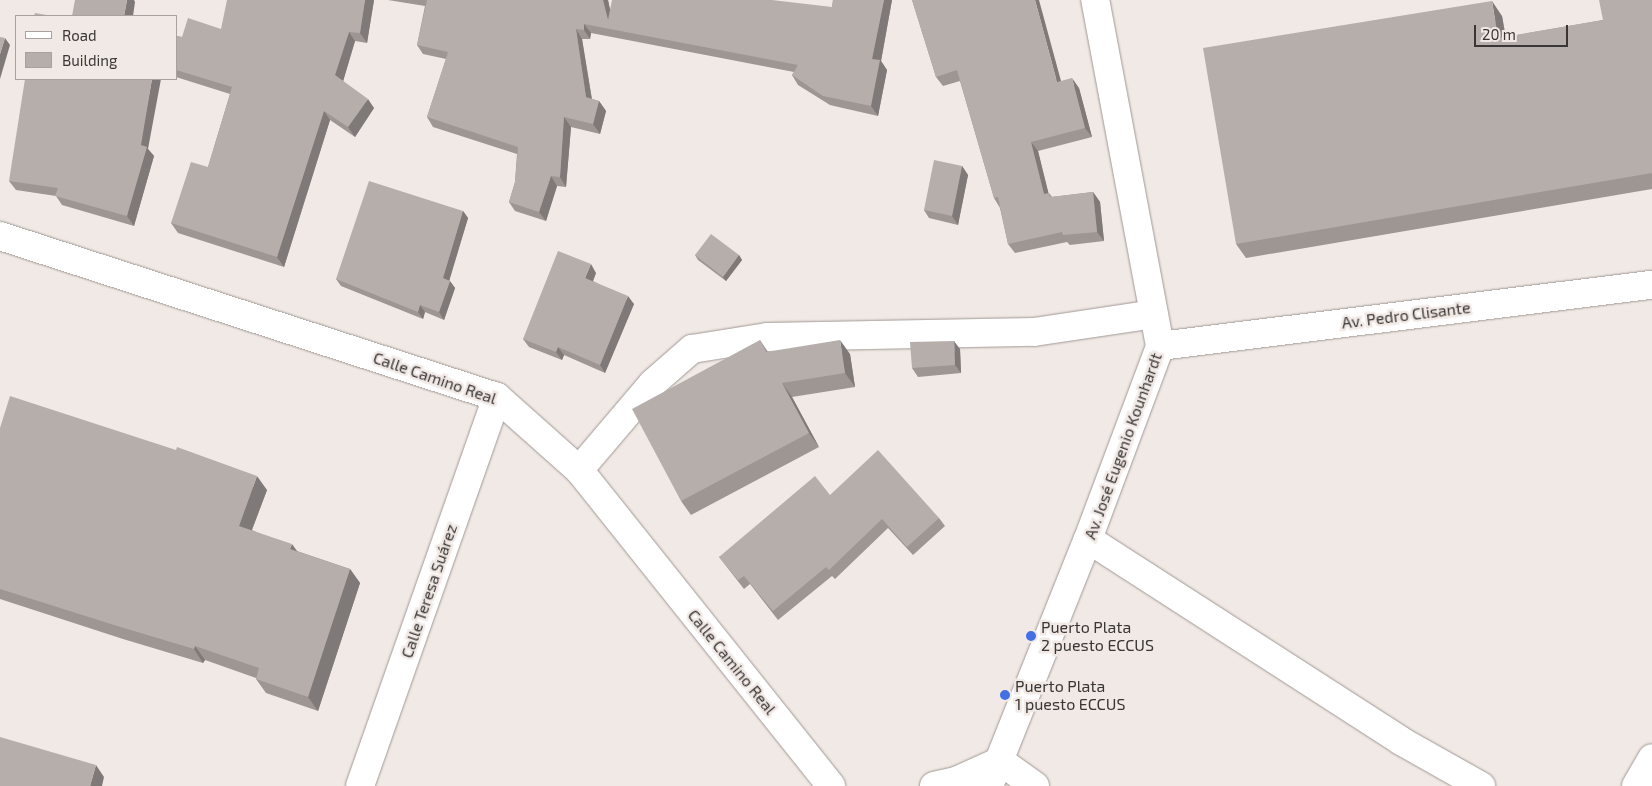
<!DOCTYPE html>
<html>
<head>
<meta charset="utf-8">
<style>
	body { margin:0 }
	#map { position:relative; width:1652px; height:786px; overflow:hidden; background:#f1e9e5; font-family:"Exo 2",sans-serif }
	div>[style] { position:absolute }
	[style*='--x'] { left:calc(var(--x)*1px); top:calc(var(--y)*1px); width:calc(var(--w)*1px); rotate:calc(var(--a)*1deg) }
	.roads { filter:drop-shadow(0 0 1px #a09895) drop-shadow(0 0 1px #a09895) }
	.minor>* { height:28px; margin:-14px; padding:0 14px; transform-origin:14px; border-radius:14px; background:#fff }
	.tertiary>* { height:28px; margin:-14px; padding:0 14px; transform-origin:14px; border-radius:14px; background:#fff }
	.wall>* { inset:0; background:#9d9693 }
	.shaded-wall>* { inset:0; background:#7f7a78 }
	.building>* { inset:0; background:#b6aeab }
	.dots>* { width:14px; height:14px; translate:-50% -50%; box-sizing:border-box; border:2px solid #f1e9e5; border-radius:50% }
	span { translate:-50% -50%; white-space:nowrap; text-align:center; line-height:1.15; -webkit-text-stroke:5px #f1e9e5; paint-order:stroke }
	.street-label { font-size:16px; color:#393635 }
	.poi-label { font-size:16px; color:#393635 }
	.left { translate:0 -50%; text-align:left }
	.legend { position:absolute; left:15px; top:15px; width:162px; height:65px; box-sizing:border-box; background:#f1e9e5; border:1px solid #a7a19f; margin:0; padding:6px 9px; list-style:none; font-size:15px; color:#393635 }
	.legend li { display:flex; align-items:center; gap:10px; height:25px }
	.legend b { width:25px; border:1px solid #a7a19f }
	.scale { position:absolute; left:1474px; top:25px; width:94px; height:22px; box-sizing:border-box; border:2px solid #393635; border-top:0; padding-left:6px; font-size:15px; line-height:18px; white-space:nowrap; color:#393635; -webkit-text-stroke:4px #f1e9e5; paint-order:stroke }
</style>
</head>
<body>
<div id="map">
	<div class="roads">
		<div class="minor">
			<i style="--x:1160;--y:346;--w:496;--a:-7.1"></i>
			<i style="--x:579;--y:470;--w:114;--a:-49.6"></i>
			<i style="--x:653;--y:383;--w:52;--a:-41.1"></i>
			<i style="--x:692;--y:349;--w:76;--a:-9.1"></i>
			<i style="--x:767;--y:337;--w:267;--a:-1.1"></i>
			<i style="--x:1034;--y:332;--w:121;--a:-8.5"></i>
			<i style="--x:1088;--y:539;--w:373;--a:32.8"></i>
			<i style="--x:1401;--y:741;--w:92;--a:29.4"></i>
			<i style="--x:1000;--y:761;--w:43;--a:35.5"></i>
			<i style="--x:360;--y:786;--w:412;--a:-70.6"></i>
			<i style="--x:1636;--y:786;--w:32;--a:-60"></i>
		</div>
		<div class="tertiary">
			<i style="--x:0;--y:236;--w:522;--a:17.95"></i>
			<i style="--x:497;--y:397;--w:110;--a:41.7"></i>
			<i style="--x:579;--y:470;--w:404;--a:51.4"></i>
			<i style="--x:934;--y:786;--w:23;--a:-13"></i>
			<i style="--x:956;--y:781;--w:48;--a:-24.4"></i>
			<i style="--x:989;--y:786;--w:266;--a:-68.2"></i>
			<i style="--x:1088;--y:539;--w:206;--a:-69.5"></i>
			<i style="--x:1160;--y:346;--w:352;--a:-100.6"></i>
		</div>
	</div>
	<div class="wall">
		<i style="clip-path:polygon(374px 0,367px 43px,355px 41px,343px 81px,374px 108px,355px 137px,330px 120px,284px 267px,178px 233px,171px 223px,208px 167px,230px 94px,176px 77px,176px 36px,182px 37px,221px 29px)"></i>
		<i style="clip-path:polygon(388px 0,608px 0,610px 9px,832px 7px,833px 0,892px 0,881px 61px,887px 70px,878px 116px,830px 105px,798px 85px,792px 75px,794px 72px,591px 33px,590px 39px,582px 39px,592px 99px,599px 101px,606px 111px,600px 134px,571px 127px,566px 187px,557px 186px,546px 221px,515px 211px,509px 202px,515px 182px,517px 154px,433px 127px,427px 117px,446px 59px,423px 54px,417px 45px,425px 6px)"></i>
		<i style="clip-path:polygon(912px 0,1061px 81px,1079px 88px,1092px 137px,1038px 151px,1048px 193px,1049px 193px,1052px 197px,1093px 192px,1100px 202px,1104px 241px,1070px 245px,1067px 242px,1015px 253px,1008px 244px,1000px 208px,994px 198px,960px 81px,943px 86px,936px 77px)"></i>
		<i style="clip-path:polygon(1652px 0,1652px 189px,1246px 258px,1236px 244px,1502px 16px,1506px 37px,1603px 20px)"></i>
		<i style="clip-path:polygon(148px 149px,154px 156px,134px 226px,62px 205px,56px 196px,16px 190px,9px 181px)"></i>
		<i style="clip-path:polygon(962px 166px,968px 175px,958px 225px,929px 218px,924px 210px)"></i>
		<i style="clip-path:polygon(463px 211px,468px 218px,449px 280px,455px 288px,444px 320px,425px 312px,423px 319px,341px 286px,336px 279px)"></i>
		<i style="clip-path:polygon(695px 255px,739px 255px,742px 260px,726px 281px,698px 260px)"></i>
		<i style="clip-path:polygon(596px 273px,593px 281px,634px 304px,605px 373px,564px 355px,562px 360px,529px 347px,523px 339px)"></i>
		<i style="clip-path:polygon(760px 340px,768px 352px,850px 354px,855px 387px,792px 397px,819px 447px,691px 515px,681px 501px)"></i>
		<i style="clip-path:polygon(960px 349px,961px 373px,918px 377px,912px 368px)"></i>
		<i style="clip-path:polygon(0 428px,267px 490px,252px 530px,297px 551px,350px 569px,360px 583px,318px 711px,266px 693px,256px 679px,256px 678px,205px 660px,203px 663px,123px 639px,0 599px)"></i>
		<i style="clip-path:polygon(830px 495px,939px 518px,945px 526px,913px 555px,888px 528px,835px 579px,832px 576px,778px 620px,750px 584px,744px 589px,719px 557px)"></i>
	</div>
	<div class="shaded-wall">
		<i style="clip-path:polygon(127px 0,134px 0,135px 2px,133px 16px,124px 16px)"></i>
		<i style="clip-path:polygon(365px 0,374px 0,367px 43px,360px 33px)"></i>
		<i style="clip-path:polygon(603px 0,608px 0,614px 30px,608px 20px)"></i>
		<i style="clip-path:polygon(884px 0,892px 0,881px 61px,887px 70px,878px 116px,871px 106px,872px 59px)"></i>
		<i style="clip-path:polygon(1035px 0,1039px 0,1064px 92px,1057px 82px)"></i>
		<i style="clip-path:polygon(1492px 1px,1502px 16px,1508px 53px,1498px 38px)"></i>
		<i style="clip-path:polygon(584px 24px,591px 33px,590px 39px,584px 30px)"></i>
		<i style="clip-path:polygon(576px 29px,582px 39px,593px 107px,586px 97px)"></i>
		<i style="clip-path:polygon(349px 32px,355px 41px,342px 85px,335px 75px)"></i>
		<i style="clip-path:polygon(5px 38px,10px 45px,0 79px,0 54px)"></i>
		<i style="clip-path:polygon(1072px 78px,1079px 88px,1092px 137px,1085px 128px)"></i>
		<i style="clip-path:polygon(152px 79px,161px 79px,148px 149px,154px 156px,134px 226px,127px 216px)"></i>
		<i style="clip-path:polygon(368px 99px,374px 108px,355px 137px,348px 127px)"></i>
		<i style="clip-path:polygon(599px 101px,606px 111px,600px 134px,593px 124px)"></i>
		<i style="clip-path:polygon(324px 111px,330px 120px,284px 267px,277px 257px)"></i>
		<i style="clip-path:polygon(564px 117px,571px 127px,566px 187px,560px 177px)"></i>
		<i style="clip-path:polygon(1031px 142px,1038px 151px,1051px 203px,1044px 194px)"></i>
		<i style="clip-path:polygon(962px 166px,968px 175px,958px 225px,952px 216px)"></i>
		<i style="clip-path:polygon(551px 176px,557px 186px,546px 221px,539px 212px)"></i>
		<i style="clip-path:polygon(1093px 192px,1100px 202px,1104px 241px,1097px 232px)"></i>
		<i style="clip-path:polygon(463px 211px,468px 218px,448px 285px,443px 278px)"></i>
		<i style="clip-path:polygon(739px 255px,742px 260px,726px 281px,723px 277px)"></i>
		<i style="clip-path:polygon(591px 264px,596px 273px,591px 286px,585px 278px)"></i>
		<i style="clip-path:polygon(450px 281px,455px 288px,444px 320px,439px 312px)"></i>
		<i style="clip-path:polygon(628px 296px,634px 304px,605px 373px,600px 365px)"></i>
		<i style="clip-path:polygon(420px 305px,425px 312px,423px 319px,418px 312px)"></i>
		<i style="clip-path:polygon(840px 340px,850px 354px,855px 387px,845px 373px)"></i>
		<i style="clip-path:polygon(954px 341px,960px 349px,961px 373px,955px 365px)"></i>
		<i style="clip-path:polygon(558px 347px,564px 355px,562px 360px,556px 352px)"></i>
		<i style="clip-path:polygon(782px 383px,792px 397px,819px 447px,809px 433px)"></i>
		<i style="clip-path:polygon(257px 476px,267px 490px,248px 540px,239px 526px)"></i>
		<i style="clip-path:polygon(292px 544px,302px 558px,290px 549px)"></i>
		<i style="clip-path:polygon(350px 569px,360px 583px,318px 711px,308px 697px)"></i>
		<i style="clip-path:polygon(195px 646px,205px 660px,203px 663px,194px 649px)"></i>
		<i style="clip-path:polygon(96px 765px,104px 777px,102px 786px,90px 786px)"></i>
	</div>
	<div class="building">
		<i style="clip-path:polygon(75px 0,127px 0,124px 16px,72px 16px)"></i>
		<i style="clip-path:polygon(227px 0,365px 0,360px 33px,349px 32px,335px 75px,368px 99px,348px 127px,324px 111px,277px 257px,171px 223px,191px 162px,208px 167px,232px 87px,176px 70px,176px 36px,182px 37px,188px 18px,221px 29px)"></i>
		<i style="clip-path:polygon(427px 0,603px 0,608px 20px,612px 0,772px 0,832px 7px,833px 0,884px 0,872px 59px,880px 60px,871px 106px,823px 96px,792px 75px,798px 65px,584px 24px,584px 30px,576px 29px,586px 97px,599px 101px,593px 124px,564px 117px,560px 177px,551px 176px,539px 212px,509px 202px,515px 182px,518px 147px,427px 117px,448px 52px,417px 45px)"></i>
		<i style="clip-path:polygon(912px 0,1035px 0,1057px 82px,1072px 78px,1085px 128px,1031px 142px,1044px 194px,1049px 193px,1050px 197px,1093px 192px,1097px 232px,1063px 235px,1062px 232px,1008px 244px,998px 197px,994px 198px,957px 70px,936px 77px)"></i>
		<i style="clip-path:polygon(1599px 0,1652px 0,1652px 173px,1236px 244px,1203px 48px,1492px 1px,1498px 38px,1603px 20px)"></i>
		<i style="clip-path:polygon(35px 13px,52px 16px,34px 16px)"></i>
		<i style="clip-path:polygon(0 37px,5px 38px,0 54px)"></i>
		<i style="clip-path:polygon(25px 79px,152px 79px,141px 145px,147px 147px,127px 216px,55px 196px,58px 188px,9px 181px)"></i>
		<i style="clip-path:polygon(934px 160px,962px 166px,952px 216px,924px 210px)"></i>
		<i style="clip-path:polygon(369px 181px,463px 211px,443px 278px,450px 281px,439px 312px,420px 305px,418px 312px,336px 279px)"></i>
		<i style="clip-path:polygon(711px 234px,739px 255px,723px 277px,695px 255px)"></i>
		<i style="clip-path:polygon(558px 251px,591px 264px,585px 278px,628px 296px,600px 365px,558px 347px,556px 352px,523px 339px)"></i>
		<i style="clip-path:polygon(760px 340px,766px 352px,840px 340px,845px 373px,782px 383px,809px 433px,681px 501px,632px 409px)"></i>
		<i style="clip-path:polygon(954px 341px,955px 365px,912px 368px,910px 342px)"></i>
		<i style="clip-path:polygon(10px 396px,176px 450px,177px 447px,257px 476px,239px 526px,292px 544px,290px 549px,350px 569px,308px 697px,256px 679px,259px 668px,195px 646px,194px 649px,114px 625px,0 589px,0 428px)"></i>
		<i style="clip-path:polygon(878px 450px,939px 518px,907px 547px,882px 519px,829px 570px,826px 567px,773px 611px,744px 576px,738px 580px,719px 557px,815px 476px,830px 495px)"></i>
		<i style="clip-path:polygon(0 737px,96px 765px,90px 786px,0 786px)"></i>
	</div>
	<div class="dots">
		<i style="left:1031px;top:636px;background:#4371e3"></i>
		<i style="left:1005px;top:695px;background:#4371e3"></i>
	</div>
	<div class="street-label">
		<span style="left:1406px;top:315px;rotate:-7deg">Av. Pedro Clisante</span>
		<span style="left:435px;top:378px;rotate:19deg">Calle Camino Real</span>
		<span style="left:1123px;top:446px;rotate:-70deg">Av. José Eugenio Kounhardt</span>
		<span style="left:429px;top:591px;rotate:-71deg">Calle Teresa Suárez</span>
		<span style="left:732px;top:662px;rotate:51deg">Calle Camino Real</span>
	</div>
	<div class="poi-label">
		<span class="left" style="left:1041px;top:636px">Puerto Plata<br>2 puesto ECCUS</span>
		<span class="left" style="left:1015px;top:695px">Puerto Plata<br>1 puesto ECCUS</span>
	</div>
	<ul class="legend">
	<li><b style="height:6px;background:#fff"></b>Road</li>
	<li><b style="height:14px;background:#b6aeab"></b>Building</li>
	</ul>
	<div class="scale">20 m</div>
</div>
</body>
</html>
